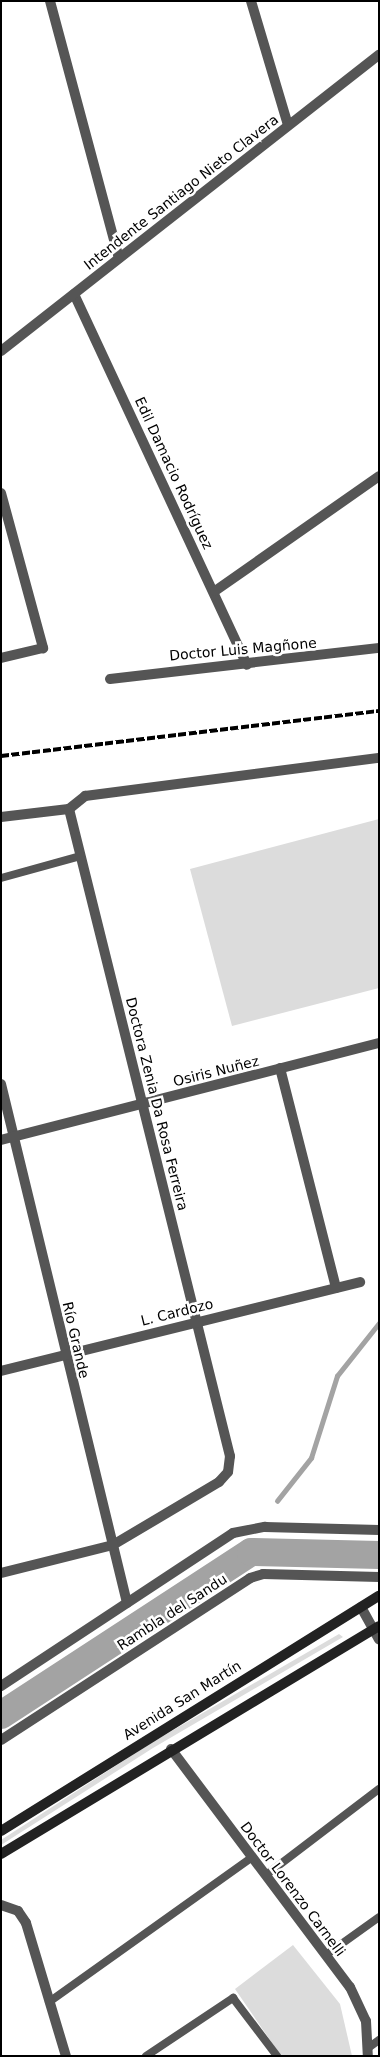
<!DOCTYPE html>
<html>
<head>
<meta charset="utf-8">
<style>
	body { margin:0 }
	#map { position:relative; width:380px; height:2057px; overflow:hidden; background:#fff; font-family:"DejaVu Sans",sans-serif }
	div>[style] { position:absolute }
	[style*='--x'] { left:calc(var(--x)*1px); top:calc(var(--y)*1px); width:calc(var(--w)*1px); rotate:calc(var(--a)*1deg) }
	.green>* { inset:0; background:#dcdcdc }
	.stream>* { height:4.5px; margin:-2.25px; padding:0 2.25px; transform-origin:2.25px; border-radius:2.25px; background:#a3a3a3 }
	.river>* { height:28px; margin:-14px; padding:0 14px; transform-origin:14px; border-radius:14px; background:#a3a3a3 }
	.lane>* { height:8px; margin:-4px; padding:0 4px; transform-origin:4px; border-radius:4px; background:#555 }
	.street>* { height:10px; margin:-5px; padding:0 5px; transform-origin:5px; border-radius:5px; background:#555 }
	.secondary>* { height:10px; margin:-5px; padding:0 5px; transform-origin:5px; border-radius:5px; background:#222 }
	.rail>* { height:4px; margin-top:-2px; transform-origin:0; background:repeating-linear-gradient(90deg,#000 0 8px,transparent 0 10.5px) }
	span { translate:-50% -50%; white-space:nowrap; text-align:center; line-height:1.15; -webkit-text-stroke:5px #fff; paint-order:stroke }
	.street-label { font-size:14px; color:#000 }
	.frame { position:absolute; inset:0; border:2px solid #000; pointer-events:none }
</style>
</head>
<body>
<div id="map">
	<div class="green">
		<i style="clip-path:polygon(379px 819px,379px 988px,232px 1026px,190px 869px)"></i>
		<i style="clip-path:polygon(339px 1634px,343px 1637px,153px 1748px,1px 1845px,1px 1840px,151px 1743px)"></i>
		<i style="clip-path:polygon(293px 1945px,340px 2004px,352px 2056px,281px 2056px,235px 1989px)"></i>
	</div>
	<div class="stream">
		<i style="--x:277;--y:1501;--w:55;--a:-51.7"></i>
		<i style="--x:311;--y:1458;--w:86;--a:-72.4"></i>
		<i style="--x:337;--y:1376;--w:68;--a:-51.6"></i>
	</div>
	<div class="river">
		<i style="--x:1;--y:1715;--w:298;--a:-33.1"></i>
		<i style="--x:251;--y:1552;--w:128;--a:1.3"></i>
	</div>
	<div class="lane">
		<i style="--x:1;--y:878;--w:83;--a:-15.4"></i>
		<i style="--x:266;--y:1875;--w:142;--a:-37.3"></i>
		<i style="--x:326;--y:1955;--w:65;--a:-35.6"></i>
		<i style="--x:49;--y:2002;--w:249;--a:-35.5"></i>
		<i style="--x:368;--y:2048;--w:14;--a:-36"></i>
		<i style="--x:146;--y:2056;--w:105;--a:-33.7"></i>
		<i style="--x:233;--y:1998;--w:73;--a:52.8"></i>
	</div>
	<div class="street">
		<i style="--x:50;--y:1;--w:266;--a:75"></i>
		<i style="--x:251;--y:1;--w:129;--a:73.4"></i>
		<i style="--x:74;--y:294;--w:409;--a:65"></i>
		<i style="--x:1;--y:351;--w:480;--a:-38.1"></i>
		<i style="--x:1;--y:493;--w:161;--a:74.8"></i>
		<i style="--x:43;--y:648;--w:43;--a:166.6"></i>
		<i style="--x:215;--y:591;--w:200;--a:-35"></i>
		<i style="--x:110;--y:679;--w:271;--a:-6.6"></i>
		<i style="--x:69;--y:809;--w:21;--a:-39"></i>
		<i style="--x:85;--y:796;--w:296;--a:-7.4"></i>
		<i style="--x:1;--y:817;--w:68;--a:-6.7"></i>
		<i style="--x:69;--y:809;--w:667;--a:76.03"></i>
		<i style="--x:230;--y:1456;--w:16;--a:97"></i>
		<i style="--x:228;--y:1472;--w:13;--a:132"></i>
		<i style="--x:219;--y:1482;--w:123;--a:149.3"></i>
		<i style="--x:113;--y:1545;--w:115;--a:166"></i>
		<i style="--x:280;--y:1068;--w:227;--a:75.7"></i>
		<i style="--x:1;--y:1084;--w:534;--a:76.35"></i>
		<i style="--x:1;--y:1140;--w:390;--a:-14.4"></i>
		<i style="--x:1;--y:1371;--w:370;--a:-13.9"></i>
		<i style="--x:361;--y:1607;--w:37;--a:61"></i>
		<i style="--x:1;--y:1686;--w:278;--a:-33.4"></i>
		<i style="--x:233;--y:1533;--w:33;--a:-11"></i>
		<i style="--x:265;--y:1527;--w:114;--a:1.5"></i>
		<i style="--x:1;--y:1740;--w:297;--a:-33"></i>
		<i style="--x:250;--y:1578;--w:14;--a:-17"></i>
		<i style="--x:263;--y:1574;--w:116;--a:1.5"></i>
		<i style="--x:171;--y:1749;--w:298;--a:53.1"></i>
		<i style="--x:350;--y:1987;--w:38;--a:65"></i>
		<i style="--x:366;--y:2021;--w:35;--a:87"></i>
		<i style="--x:1;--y:1905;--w:18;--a:19"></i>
		<i style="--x:18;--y:1911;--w:14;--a:56"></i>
		<i style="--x:26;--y:1923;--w:139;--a:73.3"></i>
	</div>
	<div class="secondary">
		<i style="--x:1;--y:1831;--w:445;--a:-31.9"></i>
		<i style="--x:1;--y:1854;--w:441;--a:-31.1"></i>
	</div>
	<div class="rail">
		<i style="--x:1;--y:756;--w:381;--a:-6.8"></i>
	</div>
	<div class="street-label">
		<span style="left:181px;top:192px;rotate:-38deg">Intendente Santiago Nieto Clavera</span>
		<span style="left:174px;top:473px;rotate:65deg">Edil Damacio Rodríguez</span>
		<span style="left:243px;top:649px;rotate:-5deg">Doctor Luis Magñone</span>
		<span style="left:216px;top:1071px;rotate:-14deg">Osiris Nuñez</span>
		<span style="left:157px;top:1104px;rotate:76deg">Doctora Zenia Da Rosa Ferreira</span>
		<span style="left:177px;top:1312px;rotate:-14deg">L. Cardozo</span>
		<span style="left:76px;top:1340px;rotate:77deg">Río Grande</span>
		<span style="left:172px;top:1612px;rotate:-33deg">Rambla del Sandu</span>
		<span style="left:182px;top:1700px;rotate:-32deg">Avenida San Martín</span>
		<span style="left:293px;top:1889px;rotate:53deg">Doctor Lorenzo Carnelli</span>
	</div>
	<div class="frame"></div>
</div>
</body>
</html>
